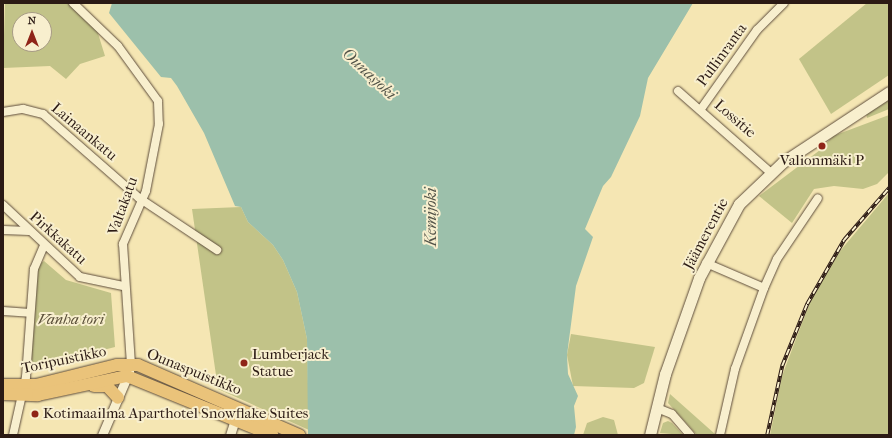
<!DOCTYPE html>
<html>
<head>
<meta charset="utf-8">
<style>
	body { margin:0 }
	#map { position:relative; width:892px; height:438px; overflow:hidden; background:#f5e6b3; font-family:"IM FELL French Canon",serif }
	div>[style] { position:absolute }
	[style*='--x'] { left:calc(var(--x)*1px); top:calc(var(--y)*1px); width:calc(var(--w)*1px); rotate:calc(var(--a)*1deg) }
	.green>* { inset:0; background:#c2c388 }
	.water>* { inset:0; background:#9cc0ab }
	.roads { filter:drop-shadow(0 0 1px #5e4d3c) drop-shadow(0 0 1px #5e4d3c) }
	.minor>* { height:8px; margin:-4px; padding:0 4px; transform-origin:4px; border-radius:4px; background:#f8efce }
	.tertiary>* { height:9px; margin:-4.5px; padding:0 4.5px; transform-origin:4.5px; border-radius:4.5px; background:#f8efce }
	.secondary>* { height:11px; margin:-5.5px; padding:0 5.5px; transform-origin:5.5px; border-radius:5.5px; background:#f8efce }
	.primary>* { height:12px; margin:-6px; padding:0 6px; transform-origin:6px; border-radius:6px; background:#eac37a }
	.rail>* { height:3.5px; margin-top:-1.75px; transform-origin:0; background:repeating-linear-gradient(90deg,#f8efce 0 6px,#2b1a14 0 12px); box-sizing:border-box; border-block:1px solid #2b1a14 }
	.dots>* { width:11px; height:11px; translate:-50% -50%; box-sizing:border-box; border:2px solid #f8efce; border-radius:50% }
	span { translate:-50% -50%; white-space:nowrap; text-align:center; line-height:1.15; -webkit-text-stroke:4px #f8efce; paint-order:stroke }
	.street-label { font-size:15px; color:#2b1a14 }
	.poi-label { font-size:15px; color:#2b1a14 }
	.left { translate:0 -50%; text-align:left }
	.park-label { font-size:15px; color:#584d37; font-style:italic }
	.water-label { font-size:16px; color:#535449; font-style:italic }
	.frame { position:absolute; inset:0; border:4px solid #2b1a14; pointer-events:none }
	.north { position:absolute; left:12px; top:12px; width:40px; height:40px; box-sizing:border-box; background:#f8efce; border:1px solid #a69a84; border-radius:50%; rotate:0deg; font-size:11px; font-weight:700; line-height:16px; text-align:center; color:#2b1a14 }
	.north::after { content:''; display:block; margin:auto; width:14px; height:18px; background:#8f2418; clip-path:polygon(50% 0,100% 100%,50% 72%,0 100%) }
</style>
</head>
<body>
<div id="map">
	<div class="green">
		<i style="clip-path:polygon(evenodd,5px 3px,68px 3px,96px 27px,105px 56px,80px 64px,66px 79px,50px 66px,3px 68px,5px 3px,20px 20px,44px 20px,44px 44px,20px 44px,20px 20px)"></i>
		<i style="clip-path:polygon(867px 3px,889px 3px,889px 75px,831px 114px,799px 59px)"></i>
		<i style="clip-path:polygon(889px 99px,889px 109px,867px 118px,866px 113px)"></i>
		<i style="clip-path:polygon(889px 115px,889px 172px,877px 184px,863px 189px,834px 186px,814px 189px,792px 223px,759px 196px,820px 150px,833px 136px)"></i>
		<i style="clip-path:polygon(889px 193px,889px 435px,770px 435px,782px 376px,811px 299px,840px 251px)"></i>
		<i style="clip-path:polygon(241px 207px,248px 222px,273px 245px,283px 260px,297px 292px,307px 339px,309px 430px,218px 389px,192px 209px)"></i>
		<i style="clip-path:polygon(44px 261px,66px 280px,111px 293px,115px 347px,29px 369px,38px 265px)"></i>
		<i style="clip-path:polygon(571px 334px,655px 347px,644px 383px,634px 388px,573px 386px,567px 355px)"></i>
		<i style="clip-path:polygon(670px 394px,715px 434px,715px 435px,697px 435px,668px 403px)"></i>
		<i style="clip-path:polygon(603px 417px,614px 420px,618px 435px,583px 435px,587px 423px)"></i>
		<i style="clip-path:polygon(668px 421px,672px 423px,683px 435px,660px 433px,663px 423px)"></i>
	</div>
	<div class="water">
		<i style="clip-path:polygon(112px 3px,693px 3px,648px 78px,640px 116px,611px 177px,603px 186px,585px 229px,593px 237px,576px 286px,567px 355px,568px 374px,578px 396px,574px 406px,576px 427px,574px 435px,308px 435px,307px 339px,297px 292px,283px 260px,273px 245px,248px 222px,241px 207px,235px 206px,204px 133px,177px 86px,171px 78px,161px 77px,109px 13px)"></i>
	</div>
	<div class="roads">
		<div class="minor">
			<i style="--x:73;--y:3;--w:62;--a:43.7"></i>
			<i style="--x:118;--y:46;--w:68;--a:54"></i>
			<i style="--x:158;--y:101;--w:23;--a:88"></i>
			<i style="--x:159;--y:124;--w:68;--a:101"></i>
			<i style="--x:146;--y:191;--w:58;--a:113.5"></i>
			<i style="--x:123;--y:244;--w:121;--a:86.2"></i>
			<i style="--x:678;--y:91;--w:123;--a:41.4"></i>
			<i style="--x:701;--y:109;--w:97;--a:-54.7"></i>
			<i style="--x:757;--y:30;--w:38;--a:-45"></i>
			<i style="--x:3;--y:112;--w:20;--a:-9"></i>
			<i style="--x:23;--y:109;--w:21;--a:14"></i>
			<i style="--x:43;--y:114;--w:128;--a:41.2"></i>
			<i style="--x:139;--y:198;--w:94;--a:33.7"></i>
			<i style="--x:3;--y:205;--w:105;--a:43.1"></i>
			<i style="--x:80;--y:277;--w:44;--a:11.8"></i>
			<i style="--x:3;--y:230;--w:26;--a:2"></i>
			<i style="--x:706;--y:263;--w:63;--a:23.3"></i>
			<i style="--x:3;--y:311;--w:27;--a:4"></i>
			<i style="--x:657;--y:408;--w:16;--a:22"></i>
			<i style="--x:672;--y:414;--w:28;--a:49"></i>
			<i style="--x:13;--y:435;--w:59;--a:-77.4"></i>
			<i style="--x:26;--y:377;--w:108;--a:-85.8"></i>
			<i style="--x:34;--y:269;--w:25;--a:-67"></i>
			<i style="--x:720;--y:435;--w:68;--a:-77.2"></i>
			<i style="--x:735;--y:369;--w:86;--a:-70.3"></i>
			<i style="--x:764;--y:288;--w:32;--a:-66"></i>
			<i style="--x:777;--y:259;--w:73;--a:-56.1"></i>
		</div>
		<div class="tertiary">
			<i style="--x:102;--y:435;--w:69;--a:-66.8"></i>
			<i style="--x:230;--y:435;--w:20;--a:-72"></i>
		</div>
		<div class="secondary">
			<i style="--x:650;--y:435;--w:63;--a:-76.2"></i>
			<i style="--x:665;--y:374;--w:102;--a:-70.5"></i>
			<i style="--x:699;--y:278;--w:84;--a:-61.6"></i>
			<i style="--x:739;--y:204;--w:61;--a:-43.7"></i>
			<i style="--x:783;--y:162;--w:127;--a:-33.4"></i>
		</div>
		<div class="primary">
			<i style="--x:3;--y:385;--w:33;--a:0"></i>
			<i style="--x:36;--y:385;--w:83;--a:-13.9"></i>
			<i style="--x:117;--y:365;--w:21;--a:0"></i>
			<i style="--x:138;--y:365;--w:176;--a:23.5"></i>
			<i style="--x:94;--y:386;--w:13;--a:0"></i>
			<i style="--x:107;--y:386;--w:16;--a:47"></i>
			<i style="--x:3;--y:394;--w:35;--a:2"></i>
			<i style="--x:38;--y:395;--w:91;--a:-12.1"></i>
			<i style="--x:127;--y:376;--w:157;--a:22.1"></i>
		</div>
	</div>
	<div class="rail">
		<i style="--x:767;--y:435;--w:71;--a:-77.7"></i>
		<i style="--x:782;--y:366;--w:67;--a:-68"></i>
		<i style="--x:807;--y:304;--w:74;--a:-60"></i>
		<i style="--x:844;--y:240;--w:69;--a:-49.1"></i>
	</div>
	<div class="dots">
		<i style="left:822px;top:146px;background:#8f2418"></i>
		<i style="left:244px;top:363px;background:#8f2418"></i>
		<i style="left:35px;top:414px;background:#8f2418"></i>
	</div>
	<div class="street-label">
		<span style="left:722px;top:55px;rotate:-54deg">Pullinranta</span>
		<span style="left:735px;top:119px;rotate:41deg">Lossitie</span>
		<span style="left:84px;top:132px;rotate:40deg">Lainaankatu</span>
		<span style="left:123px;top:206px;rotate:-70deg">Valtakatu</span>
		<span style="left:706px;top:234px;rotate:-62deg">Jäämerentie</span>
		<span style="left:58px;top:238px;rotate:42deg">Pirkkakatu</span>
		<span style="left:64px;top:360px;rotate:-12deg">Toripuistikko</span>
		<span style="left:194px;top:372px;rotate:22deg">Ounaspuistikko</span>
	</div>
	<div class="poi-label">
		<span style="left:822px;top:161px">Valionmäki P</span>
		<span class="left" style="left:252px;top:363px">Lumberjack<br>Statue</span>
		<span class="left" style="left:43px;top:414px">Kotimaailma Aparthotel Snowflake Suites</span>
	</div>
	<div class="park-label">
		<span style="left:71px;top:320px">Vanha tori</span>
	</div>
	<div class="water-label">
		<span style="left:369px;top:74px;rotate:43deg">Ounasjoki</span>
		<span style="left:431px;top:217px;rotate:-90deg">Kemijoki</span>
	</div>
	<div class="frame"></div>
	<div class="north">N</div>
</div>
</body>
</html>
